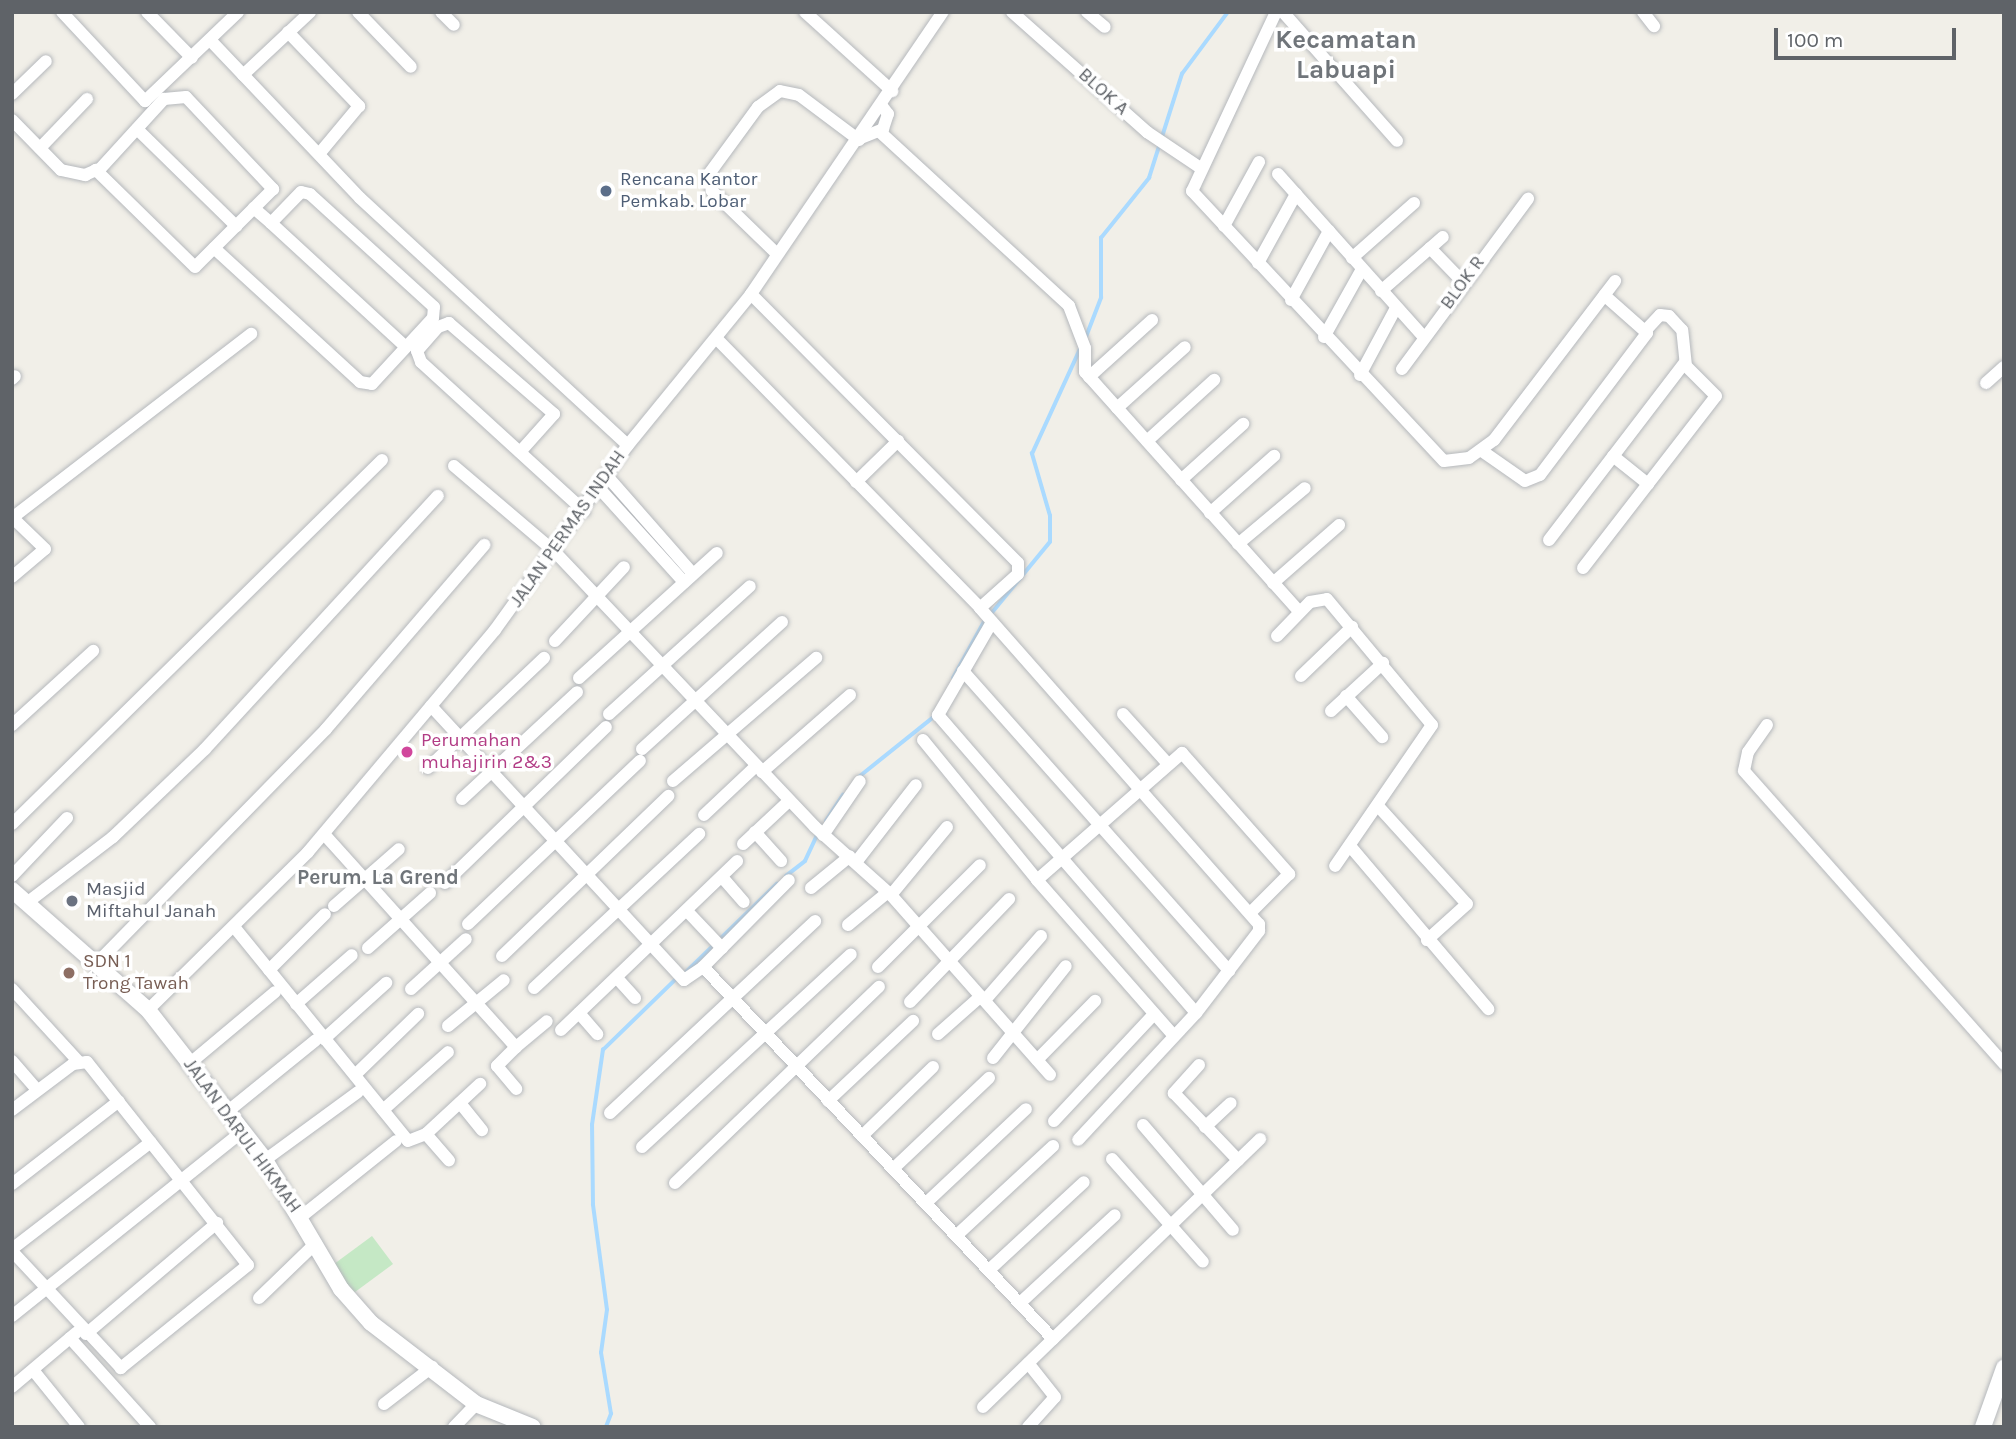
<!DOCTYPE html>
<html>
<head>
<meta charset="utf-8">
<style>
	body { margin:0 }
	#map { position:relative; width:2016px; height:1439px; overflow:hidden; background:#f1efe8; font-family:Karla,sans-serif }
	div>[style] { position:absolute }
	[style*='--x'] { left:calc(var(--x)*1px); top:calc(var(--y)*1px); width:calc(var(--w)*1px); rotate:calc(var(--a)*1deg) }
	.green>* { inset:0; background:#c5e8c5 }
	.stream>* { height:3.5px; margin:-1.75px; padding:0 1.75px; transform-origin:1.75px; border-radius:1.75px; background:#aadaff }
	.roads { filter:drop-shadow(0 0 2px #b5b8bc) drop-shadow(0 0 2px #b5b8bc) }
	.minor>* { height:12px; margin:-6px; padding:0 6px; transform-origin:6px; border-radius:6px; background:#fff }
	.tertiary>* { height:16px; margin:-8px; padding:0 8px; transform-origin:8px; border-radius:8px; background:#fff }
	.dots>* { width:19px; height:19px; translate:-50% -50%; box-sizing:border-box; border:4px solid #fff; border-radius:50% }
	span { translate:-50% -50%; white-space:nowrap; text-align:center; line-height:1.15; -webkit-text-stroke:7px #fff; paint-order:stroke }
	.street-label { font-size:19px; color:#5f6368 }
	.service-label { font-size:19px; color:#4e5e75 }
	.left { translate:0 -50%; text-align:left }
	.hotel-label { font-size:19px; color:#b23c85 }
	.worship-label { font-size:19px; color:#5b616d }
	.education-label { font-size:19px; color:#785e54 }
	.neighbourhood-label { font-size:21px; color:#70757a; font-weight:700 }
	.district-label { font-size:26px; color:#70757a; font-weight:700 }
	.frame { position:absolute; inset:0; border:14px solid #5f6368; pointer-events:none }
	.scale { position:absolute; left:1774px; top:28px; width:182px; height:32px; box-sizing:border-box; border:4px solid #5f6368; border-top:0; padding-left:9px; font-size:21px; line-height:24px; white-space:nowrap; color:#5f6368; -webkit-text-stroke:5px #fff; paint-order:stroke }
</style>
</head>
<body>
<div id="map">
	<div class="green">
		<i style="clip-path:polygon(372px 1236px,393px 1264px,351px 1295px,330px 1267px)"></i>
	</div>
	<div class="stream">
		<i style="--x:1086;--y:337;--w:42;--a:-69"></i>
		<i style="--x:1101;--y:298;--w:60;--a:-90"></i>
		<i style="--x:1101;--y:238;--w:77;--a:-51.3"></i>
		<i style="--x:1149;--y:178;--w:109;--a:-72.4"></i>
		<i style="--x:1182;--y:74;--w:77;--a:-53.4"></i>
		<i style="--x:990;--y:615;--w:94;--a:-50.6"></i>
		<i style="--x:1050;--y:542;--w:26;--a:-90"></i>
		<i style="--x:1050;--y:516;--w:65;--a:-106.2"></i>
		<i style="--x:1032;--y:454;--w:118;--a:-65.4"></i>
		<i style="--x:953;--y:678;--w:66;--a:-61.1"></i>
		<i style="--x:860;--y:776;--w:96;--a:-38.7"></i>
		<i style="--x:826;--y:821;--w:31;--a:-57"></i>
		<i style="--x:786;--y:876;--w:24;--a:-38"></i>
		<i style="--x:805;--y:861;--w:31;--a:-65"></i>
		<i style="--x:685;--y:973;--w:128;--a:-44.1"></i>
		<i style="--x:606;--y:1427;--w:14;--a:-69"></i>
		<i style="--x:611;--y:1414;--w:62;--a:-99.3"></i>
		<i style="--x:601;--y:1353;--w:43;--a:-82.1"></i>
		<i style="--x:607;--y:1310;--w:106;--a:-97.6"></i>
		<i style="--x:593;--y:1205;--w:80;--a:-90.7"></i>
		<i style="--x:592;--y:1125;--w:76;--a:-81.7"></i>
		<i style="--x:603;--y:1050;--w:105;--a:-44.2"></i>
	</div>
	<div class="roads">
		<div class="minor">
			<i style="--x:62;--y:12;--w:122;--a:47"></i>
			<i style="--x:145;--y:101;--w:129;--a:-43.7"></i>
			<i style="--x:147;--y:12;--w:64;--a:45.6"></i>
			<i style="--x:358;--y:12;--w:76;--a:46.1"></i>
			<i style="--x:441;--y:12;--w:18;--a:45"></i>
			<i style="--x:805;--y:12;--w:118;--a:42.2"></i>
			<i style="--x:1012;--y:12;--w:181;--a:41.6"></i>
			<i style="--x:1147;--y:132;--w:63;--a:33.9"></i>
			<i style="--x:1087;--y:12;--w:23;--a:40"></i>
			<i style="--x:1276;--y:12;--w:198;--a:115.1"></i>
			<i style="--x:1192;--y:191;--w:369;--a:47"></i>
			<i style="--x:1444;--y:461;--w:25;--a:-7"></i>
			<i style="--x:1469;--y:458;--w:31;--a:-36"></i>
			<i style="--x:1494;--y:440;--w:200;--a:-52.7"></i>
			<i style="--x:1283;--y:12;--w:172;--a:48.5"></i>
			<i style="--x:1643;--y:12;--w:18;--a:52"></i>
			<i style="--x:288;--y:32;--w:103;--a:46.2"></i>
			<i style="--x:359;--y:106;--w:62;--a:129.8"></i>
			<i style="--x:211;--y:41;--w:216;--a:46.5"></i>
			<i style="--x:360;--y:198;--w:364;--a:42.7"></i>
			<i style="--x:243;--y:75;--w:92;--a:-43.2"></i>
			<i style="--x:12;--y:94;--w:47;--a:-44.1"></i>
			<i style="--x:12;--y:120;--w:70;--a:45.6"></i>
			<i style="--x:61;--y:170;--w:25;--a:12"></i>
			<i style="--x:85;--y:175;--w:12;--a:-24"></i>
			<i style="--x:96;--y:170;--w:4;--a:-14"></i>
			<i style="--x:100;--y:169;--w:95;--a:-47.6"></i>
			<i style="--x:164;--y:99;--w:22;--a:-5"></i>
			<i style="--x:186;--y:97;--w:127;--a:46.6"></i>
			<i style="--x:273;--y:189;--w:110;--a:135"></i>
			<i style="--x:195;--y:267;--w:139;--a:-135.6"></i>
			<i style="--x:137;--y:129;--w:139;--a:44.4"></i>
			<i style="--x:880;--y:132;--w:257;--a:42.6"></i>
			<i style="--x:1069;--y:306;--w:45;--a:69.1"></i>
			<i style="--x:1085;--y:348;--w:24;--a:90"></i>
			<i style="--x:1085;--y:372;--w:321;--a:48.2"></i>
			<i style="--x:861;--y:138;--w:24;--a:-22"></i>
			<i style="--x:883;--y:129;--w:16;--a:-72"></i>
			<i style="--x:888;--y:114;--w:10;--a:-127"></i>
			<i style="--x:40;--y:148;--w:68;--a:-46.2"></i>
			<i style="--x:1278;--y:174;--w:217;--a:48.2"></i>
			<i style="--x:271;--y:223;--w:183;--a:42.6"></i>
			<i style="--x:1224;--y:226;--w:73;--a:-61.3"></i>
			<i style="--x:214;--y:248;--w:198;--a:42.5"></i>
			<i style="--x:360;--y:382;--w:12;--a:9"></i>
			<i style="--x:372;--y:384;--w:90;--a:-47.3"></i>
			<i style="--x:433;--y:318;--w:11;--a:-85"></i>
			<i style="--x:434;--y:307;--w:168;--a:-137.7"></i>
			<i style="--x:310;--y:194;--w:9;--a:-167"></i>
			<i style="--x:301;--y:192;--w:43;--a:134.1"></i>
			<i style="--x:271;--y:223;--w:23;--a:-139"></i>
			<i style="--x:1430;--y:248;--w:47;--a:45.9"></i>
			<i style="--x:777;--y:254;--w:91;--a:-135.9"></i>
			<i style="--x:712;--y:191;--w:17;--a:-100"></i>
			<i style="--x:709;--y:174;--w:83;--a:-53.8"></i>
			<i style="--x:758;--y:107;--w:27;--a:-36"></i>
			<i style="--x:780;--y:91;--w:19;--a:12"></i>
			<i style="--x:799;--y:95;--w:75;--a:36.9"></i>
			<i style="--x:1352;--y:258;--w:83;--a:-41.6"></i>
			<i style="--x:1258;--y:263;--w:79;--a:-61.2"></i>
			<i style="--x:1381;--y:291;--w:82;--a:-41.1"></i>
			<i style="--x:751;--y:294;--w:379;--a:45.2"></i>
			<i style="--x:1018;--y:563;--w:11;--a:90"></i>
			<i style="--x:1018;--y:574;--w:51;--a:138.2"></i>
			<i style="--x:1291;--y:300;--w:79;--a:-61.2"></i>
			<i style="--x:1324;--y:337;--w:78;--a:-60.8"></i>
			<i style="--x:717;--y:339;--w:376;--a:45.6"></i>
			<i style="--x:980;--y:608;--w:422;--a:48.6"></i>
			<i style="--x:1259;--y:924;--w:7;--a:90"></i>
			<i style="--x:1259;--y:931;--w:103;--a:127.5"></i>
			<i style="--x:1196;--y:1013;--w:173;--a:132.9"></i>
			<i style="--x:1402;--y:369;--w:212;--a:-53.5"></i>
			<i style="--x:1360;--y:375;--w:76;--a:-61.8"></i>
			<i style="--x:1089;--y:377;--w:85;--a:-42.1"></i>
			<i style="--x:12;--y:379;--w:4;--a:-45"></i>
			<i style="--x:1986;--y:383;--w:24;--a:-42"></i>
			<i style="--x:1117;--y:408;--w:91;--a:-41.9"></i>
			<i style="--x:1147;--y:441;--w:91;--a:-42.3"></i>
			<i style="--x:1482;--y:451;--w:52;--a:34.9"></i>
			<i style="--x:1525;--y:481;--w:16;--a:-22"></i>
			<i style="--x:1540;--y:475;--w:178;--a:-53"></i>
			<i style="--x:1647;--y:333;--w:57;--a:-138.5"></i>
			<i style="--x:520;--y:452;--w:51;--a:-48.2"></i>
			<i style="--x:554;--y:414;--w:139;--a:-139.1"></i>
			<i style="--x:449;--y:323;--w:12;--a:160"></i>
			<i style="--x:438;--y:327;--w:32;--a:131"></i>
			<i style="--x:417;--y:351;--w:12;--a:70"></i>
			<i style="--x:421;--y:362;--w:221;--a:42.4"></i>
			<i style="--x:1613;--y:456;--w:45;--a:38.7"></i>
			<i style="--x:454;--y:466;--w:133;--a:40.4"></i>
			<i style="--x:555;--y:552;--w:378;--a:46.6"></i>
			<i style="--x:815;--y:827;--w:102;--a:41.8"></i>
			<i style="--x:891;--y:895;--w:240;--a:48.5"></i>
			<i style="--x:607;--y:476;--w:130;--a:48.7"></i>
			<i style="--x:1181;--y:480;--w:84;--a:-42.1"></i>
			<i style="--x:856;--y:482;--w:59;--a:-44.3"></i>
			<i style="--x:599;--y:488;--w:127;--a:47.9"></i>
			<i style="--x:1210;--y:513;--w:86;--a:-41.7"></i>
			<i style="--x:12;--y:518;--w:302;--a:-37.6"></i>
			<i style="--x:1549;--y:540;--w:224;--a:-52.6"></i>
			<i style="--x:1238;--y:544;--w:87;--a:-39.9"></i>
			<i style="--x:1583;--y:568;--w:217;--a:-52.3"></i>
			<i style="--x:1716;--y:396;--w:42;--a:-135"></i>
			<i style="--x:1686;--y:366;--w:36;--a:-96"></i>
			<i style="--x:1682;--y:330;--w:19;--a:-133"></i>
			<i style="--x:1669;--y:316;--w:9;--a:-174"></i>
			<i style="--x:1660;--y:315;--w:19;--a:133"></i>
			<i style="--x:12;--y:577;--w:43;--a:-40.3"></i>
			<i style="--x:45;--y:549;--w:45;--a:-135.9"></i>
			<i style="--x:1273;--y:583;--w:88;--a:-41.3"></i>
			<i style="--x:992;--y:622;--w:108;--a:120.1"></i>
			<i style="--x:938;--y:715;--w:394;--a:49.1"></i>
			<i style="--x:1277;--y:636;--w:47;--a:-45.9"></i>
			<i style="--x:1310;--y:602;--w:17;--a:-10"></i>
			<i style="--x:1327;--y:599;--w:164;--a:50.2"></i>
			<i style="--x:1432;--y:725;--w:171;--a:124.5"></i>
			<i style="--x:555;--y:641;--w:101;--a:-47"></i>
			<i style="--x:963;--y:671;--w:401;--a:48.4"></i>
			<i style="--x:1301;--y:676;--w:71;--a:-43.9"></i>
			<i style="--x:579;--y:678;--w:186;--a:-42.2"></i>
			<i style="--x:1346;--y:696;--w:55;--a:48.7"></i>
			<i style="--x:431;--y:706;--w:373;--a:47.3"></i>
			<i style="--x:684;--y:980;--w:23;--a:-34"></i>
			<i style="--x:703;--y:967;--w:6;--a:45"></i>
			<i style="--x:707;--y:971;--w:505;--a:46.76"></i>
			<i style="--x:1053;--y:1339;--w:288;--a:-44"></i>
			<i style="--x:1331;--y:711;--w:71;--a:-42.7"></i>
			<i style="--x:609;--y:714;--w:190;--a:-42.2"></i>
			<i style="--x:1123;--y:714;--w:67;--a:48"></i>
			<i style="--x:12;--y:725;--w:110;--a:-42.4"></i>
			<i style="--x:1767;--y:725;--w:33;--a:125"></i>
			<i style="--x:1748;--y:752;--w:19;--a:102"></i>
			<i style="--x:1744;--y:771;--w:392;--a:48.4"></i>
			<i style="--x:923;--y:740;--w:181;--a:50.8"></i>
			<i style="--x:1037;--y:880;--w:193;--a:-41.2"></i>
			<i style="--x:1182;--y:753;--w:162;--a:48.5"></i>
			<i style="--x:1289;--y:874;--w:55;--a:135"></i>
			<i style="--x:642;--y:749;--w:189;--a:-42.2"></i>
			<i style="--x:428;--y:768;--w:160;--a:-43.5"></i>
			<i style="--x:762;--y:772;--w:117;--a:-41.2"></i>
			<i style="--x:673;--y:781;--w:189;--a:-40.7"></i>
			<i style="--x:462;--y:799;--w:157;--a:-42.9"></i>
			<i style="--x:1378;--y:806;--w:132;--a:47.8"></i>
			<i style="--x:1467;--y:904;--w:54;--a:138"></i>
			<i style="--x:704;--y:815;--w:70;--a:-43.3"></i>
			<i style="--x:12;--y:824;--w:519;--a:-44.53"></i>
			<i style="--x:755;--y:832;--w:39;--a:48"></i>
			<i style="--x:324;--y:834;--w:287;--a:48"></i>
			<i style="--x:516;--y:1047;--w:40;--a:-40"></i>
			<i style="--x:823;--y:835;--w:65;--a:-55.6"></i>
			<i style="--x:743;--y:844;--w:63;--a:-43.1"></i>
			<i style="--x:1350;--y:846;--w:214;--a:49.7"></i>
			<i style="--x:857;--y:861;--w:96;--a:-52.2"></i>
			<i style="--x:12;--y:876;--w:80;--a:-46.5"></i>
			<i style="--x:722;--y:877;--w:33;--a:49"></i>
			<i style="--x:1037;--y:880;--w:206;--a:48.7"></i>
			<i style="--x:445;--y:883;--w:224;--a:-44.1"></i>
			<i style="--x:811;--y:888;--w:50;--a:-39.4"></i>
			<i style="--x:891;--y:895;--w:88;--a:-50.5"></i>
			<i style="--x:28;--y:902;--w:107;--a:-37.4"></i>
			<i style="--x:113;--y:837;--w:127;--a:-43.7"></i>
			<i style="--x:205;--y:749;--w:344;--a:-47.4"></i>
			<i style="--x:334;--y:906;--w:86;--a:-41.2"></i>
			<i style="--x:687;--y:911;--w:51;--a:46.6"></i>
			<i style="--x:468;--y:924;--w:237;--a:-43.5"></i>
			<i style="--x:848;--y:925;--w:52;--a:-39.5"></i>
			<i style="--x:235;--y:928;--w:274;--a:50.9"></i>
			<i style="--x:408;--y:1141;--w:19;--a:-21"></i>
			<i style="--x:426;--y:1134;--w:74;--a:-42.8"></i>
			<i style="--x:368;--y:948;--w:83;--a:-41.6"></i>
			<i style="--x:502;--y:956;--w:231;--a:-43.9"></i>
			<i style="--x:98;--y:962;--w:326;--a:-45.6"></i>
			<i style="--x:326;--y:729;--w:243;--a:-49.3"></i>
			<i style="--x:703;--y:967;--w:122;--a:-45.3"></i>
			<i style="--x:878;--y:967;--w:144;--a:-45"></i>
			<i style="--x:269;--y:970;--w:79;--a:-45"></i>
			<i style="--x:617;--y:978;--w:27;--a:48"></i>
			<i style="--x:534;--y:988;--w:226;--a:-43"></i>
			<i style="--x:12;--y:989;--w:98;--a:47.5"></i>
			<i style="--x:411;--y:989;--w:74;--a:-42.3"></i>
			<i style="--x:985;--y:1000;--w:85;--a:-48.8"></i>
			<i style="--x:910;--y:1002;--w:143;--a:-46.1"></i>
			<i style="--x:296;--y:1004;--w:74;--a:-41.2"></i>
			<i style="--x:148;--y:1010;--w:225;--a:-44.6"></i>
			<i style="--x:308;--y:852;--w:290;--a:-49.9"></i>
			<i style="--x:495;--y:630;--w:228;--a:-54.3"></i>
			<i style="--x:628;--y:445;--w:195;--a:-50.8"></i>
			<i style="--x:751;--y:294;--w:341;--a:-55.8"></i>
			<i style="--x:579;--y:1013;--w:28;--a:49"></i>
			<i style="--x:448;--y:1026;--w:72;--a:-39.4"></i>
			<i style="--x:561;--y:1030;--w:244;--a:-43.8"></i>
			<i style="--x:938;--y:1034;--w:57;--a:-41.5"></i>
			<i style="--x:324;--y:1039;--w:84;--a:-42.1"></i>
			<i style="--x:516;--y:1047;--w:27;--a:135"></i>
			<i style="--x:497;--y:1066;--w:30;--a:50"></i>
			<i style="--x:993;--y:1058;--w:117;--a:-51.6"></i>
			<i style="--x:1037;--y:1060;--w:83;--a:-45.5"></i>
			<i style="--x:12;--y:1061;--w:38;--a:49"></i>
			<i style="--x:189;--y:1064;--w:112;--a:-39.9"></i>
			<i style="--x:1199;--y:1065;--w:38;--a:132"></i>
			<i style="--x:1174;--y:1093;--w:93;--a:46.3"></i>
			<i style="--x:355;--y:1075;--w:88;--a:-44.1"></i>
			<i style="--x:828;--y:1101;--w:117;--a:-43.3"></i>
			<i style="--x:460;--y:1103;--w:35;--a:51"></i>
			<i style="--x:12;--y:1110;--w:76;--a:-37"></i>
			<i style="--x:73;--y:1064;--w:14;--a:-8"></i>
			<i style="--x:87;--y:1062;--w:259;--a:51.6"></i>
			<i style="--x:248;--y:1265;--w:164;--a:141"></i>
			<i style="--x:121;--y:1368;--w:160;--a:-133"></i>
			<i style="--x:383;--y:1110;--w:87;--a:-41.7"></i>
			<i style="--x:227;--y:1112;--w:114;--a:-39"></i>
			<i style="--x:610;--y:1113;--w:281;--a:-43.1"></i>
			<i style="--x:1054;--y:1121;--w:146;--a:-46.9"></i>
			<i style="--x:1143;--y:1125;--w:138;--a:49.4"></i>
			<i style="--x:1205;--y:1127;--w:35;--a:-43"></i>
			<i style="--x:426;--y:1134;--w:35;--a:49"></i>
			<i style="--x:862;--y:1136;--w:99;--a:-44.2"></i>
			<i style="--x:642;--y:1147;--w:284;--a:-42.7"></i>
			<i style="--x:1112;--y:1159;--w:137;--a:48.5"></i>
			<i style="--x:265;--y:1160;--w:115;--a:-36.2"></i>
			<i style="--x:894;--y:1168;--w:131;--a:-43.5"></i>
			<i style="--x:675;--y:1183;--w:283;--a:-43.9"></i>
			<i style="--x:12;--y:1184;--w:135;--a:-37.8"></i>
			<i style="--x:926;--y:1203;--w:137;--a:-43.2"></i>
			<i style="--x:302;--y:1216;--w:120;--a:-38.6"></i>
			<i style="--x:957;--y:1235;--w:131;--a:-42.8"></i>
			<i style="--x:12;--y:1249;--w:175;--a:-37.6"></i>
			<i style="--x:989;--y:1270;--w:129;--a:-42.8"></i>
			<i style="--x:259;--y:1298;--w:79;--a:-44"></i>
			<i style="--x:1020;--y:1303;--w:129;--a:-42.8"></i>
			<i style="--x:12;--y:1316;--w:295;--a:-38.7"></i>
			<i style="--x:86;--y:1334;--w:172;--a:-40.3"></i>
			<i style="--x:70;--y:1338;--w:120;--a:48"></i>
			<i style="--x:33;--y:1370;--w:73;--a:51.1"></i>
			<i style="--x:12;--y:1387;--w:84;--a:-40.2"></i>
			<i style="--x:384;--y:1404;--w:61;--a:-37.6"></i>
			<i style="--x:983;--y:1407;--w:98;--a:-44.2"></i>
			<i style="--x:454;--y:1427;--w:32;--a:-46"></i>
			<i style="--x:1028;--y:1427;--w:40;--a:-48"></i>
			<i style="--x:1055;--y:1397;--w:43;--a:-128.5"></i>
		</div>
		<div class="tertiary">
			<i style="--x:12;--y:890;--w:181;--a:41.4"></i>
			<i style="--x:148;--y:1010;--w:190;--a:52"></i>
			<i style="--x:265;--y:1160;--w:150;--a:59.5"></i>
			<i style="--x:341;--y:1289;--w:45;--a:48.6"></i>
			<i style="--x:371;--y:1323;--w:133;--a:37.6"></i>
			<i style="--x:476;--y:1404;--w:61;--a:22"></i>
			<i style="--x:1983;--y:1427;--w:63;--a:-70.4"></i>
		</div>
	</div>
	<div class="dots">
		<i style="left:606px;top:191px;background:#5c6f8a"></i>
		<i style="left:407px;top:752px;background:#d1479c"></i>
		<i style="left:72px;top:901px;background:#6b7280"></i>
		<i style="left:69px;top:973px;background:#8d6e63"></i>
	</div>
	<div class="street-label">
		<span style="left:1103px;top:92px;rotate:42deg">BLOK A</span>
		<span style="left:1463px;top:283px;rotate:-54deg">BLOK R</span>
		<span style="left:568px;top:529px;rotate:-55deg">JALAN PERMAS INDAH</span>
		<span style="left:242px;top:1136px;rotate:54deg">JALAN DARUL HIKMAH</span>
	</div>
	<div class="service-label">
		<span class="left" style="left:620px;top:191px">Rencana Kantor<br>Pemkab. Lobar</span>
	</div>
	<div class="hotel-label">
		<span class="left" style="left:421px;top:752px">Perumahan<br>muhajirin 2&amp;3</span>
	</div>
	<div class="worship-label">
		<span class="left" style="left:86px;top:901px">Masjid<br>Miftahul Janah</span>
	</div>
	<div class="education-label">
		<span class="left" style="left:83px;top:973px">SDN 1<br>Trong Tawah</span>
	</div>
	<div class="neighbourhood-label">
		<span style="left:378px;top:877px">Perum. La Grend</span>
	</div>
	<div class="district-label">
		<span style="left:1346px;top:55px">Kecamatan<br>Labuapi</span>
	</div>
	<div class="frame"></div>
	<div class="scale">100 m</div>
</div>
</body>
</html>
